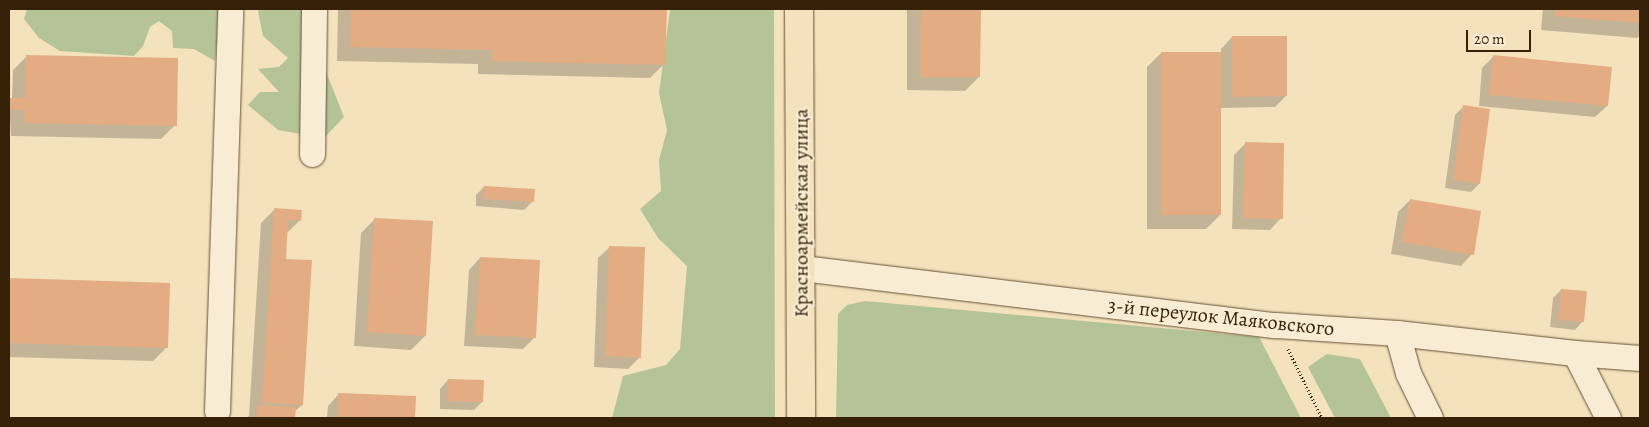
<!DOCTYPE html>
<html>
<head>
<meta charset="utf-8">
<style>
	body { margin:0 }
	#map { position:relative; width:1649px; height:427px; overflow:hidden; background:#f4e2bd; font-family:Alegreya,serif }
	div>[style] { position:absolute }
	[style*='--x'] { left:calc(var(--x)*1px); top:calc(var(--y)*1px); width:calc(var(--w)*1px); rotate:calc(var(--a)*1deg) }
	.green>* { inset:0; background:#b5c496 }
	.shadow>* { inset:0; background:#0003 }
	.building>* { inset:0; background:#e4ac82 }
	.path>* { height:3px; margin-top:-1.5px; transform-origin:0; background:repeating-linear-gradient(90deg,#362007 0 1px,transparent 0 3.5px) }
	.roads { filter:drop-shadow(0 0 1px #665034) drop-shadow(0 0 1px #665034) }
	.minor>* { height:25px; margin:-12.5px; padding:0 12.5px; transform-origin:12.5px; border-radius:12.5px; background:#f8ecd4 }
	.major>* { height:28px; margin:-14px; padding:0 14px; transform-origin:14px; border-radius:14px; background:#f4e2bd }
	span { translate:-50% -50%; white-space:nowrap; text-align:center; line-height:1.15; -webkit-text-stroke:4px #f8ecd4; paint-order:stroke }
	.street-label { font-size:20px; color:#362007 }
	.frame { position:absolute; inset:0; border:10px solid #362007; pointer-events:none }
	.scale { position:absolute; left:1466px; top:30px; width:65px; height:22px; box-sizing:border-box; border:2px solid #362007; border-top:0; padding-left:6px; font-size:15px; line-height:18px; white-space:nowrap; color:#362007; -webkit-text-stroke:4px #f8ecd4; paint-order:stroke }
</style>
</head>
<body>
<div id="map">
	<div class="green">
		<i style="clip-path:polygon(27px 9px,220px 9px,215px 61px,194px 49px,173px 48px,172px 31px,159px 21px,150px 27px,143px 46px,134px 56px,60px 51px,39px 38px,24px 19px)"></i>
		<i style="clip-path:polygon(261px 9px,301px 9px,344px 117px,324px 138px,278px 130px,248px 105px,260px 92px,279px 92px,258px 69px,279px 67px,288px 58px,263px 36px,258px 11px)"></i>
		<i style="clip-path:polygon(670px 9px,774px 9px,775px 418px,612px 418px,623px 376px,666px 365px,680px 349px,687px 266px,658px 238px,640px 209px,661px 191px,659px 160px,667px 130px,659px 93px)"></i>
		<i style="clip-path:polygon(865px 301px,1259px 337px,1301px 418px,836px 418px,838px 314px,847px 305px)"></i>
		<i style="clip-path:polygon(1327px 354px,1360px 359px,1391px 418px,1335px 418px,1308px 367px)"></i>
	</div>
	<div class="shadow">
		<i style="clip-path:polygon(338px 9px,665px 9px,664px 64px,650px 78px,478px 74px,478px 64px,337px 61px)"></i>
		<i style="clip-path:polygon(907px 9px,979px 9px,979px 77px,965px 91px,907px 90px)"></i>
		<i style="clip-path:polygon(1543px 9px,1640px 9px,1640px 35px,1637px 38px,1541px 30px)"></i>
		<i style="clip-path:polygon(1232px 37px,1286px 96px,1275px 107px,1220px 108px,1220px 215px,1206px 229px,1147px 229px,1147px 67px,1161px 53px,1221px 53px,1221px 49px)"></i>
		<i style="clip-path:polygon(27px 56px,175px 125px,161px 139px,11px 136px,9px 99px,12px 99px,13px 70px)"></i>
		<i style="clip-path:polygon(1494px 56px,1607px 106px,1595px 117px,1479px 106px,1482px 68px)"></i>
		<i style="clip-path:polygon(1463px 107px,1479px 184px,1471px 192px,1445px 188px,1455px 115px)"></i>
		<i style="clip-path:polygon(1245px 144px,1281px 218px,1270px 230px,1232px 229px,1234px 155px)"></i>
		<i style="clip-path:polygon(484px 187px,532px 202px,524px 210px,476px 206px,476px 195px)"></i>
		<i style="clip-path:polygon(1410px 200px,1472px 254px,1461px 266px,1391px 254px,1398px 212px)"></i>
		<i style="clip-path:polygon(275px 209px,300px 220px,286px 234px,284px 260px,302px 405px,294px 412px,294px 418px,246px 418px,249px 416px,261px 223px)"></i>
		<i style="clip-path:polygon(375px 219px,425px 336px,411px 350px,354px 346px,361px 233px)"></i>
		<i style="clip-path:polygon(610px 247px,640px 357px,628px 369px,594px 367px,598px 258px)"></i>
		<i style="clip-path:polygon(480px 258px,535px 337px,523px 349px,464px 346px,469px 270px)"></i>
		<i style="clip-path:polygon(9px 279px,169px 284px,167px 347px,153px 361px,9px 357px)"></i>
		<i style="clip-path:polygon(1561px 290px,1583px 321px,1575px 330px,1550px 327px,1553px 298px)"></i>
		<i style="clip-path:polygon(448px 380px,482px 402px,474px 410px,440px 409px,440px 389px)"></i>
		<i style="clip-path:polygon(339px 394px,414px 397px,414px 418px,327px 418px,328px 406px)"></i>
	</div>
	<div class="building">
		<i style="clip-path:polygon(351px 9px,667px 9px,665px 65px,491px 61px,492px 50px,350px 47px)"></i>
		<i style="clip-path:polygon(921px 9px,981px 9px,980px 77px,920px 77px)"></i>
		<i style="clip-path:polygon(1555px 9px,1640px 9px,1640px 23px,1554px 16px)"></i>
		<i style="clip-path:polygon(1232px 36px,1287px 36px,1287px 96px,1232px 97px)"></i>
		<i style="clip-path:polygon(1161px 52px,1221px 52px,1221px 215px,1161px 215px)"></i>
		<i style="clip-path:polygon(26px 55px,178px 58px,177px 126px,24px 123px,25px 110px,9px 109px,9px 98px,25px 98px)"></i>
		<i style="clip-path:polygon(1493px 55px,1612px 67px,1608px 106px,1489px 95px)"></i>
		<i style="clip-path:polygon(1463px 105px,1490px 109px,1480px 184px,1453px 180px)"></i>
		<i style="clip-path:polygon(1245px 142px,1284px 143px,1283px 219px,1243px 218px)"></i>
		<i style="clip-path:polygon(484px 186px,535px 189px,534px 202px,483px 199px)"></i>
		<i style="clip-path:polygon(1410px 199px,1481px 211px,1474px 255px,1401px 242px)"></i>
		<i style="clip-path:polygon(274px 208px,302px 210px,301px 221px,288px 220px,286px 259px,312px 260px,303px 405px,262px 403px)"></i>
		<i style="clip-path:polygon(374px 218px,433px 221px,426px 336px,367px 332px)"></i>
		<i style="clip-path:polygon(609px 246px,645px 247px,641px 358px,605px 356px)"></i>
		<i style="clip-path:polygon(480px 257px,540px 260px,536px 338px,475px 335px)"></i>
		<i style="clip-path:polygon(9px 278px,170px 283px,168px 348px,9px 343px)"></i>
		<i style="clip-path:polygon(1561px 289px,1587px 291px,1584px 322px,1558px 320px)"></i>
		<i style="clip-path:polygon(448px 379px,484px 380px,483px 402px,447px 401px)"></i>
		<i style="clip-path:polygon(338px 393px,416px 396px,415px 418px,338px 418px)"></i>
		<i style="clip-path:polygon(257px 405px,296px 407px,295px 418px,257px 418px)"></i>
	</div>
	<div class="path">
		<i style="--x:1288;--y:349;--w:77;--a:63.8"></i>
	</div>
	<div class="roads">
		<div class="minor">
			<i style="--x:312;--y:154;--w:145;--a:-89.2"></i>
			<i style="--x:802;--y:268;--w:477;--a:6.9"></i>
			<i style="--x:1276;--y:325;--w:121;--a:3.8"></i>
			<i style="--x:1397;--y:333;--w:179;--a:6.4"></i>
			<i style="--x:1575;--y:353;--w:65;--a:4.4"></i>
			<i style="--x:1397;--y:333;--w:41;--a:74.6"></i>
			<i style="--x:1408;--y:373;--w:50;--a:63.9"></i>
			<i style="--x:1575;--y:353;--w:73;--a:63.1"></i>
			<i style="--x:217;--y:411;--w:402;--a:-88.1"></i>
		</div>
		<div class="major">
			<i style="--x:799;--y:9;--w:409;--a:89.7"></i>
		</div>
	</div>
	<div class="street-label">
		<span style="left:801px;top:213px;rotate:-90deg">Красноармейская улица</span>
		<span style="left:1221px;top:317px;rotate:6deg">3-й переулок Маяковского</span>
	</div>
	<div class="frame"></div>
	<div class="scale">20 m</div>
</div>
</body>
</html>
